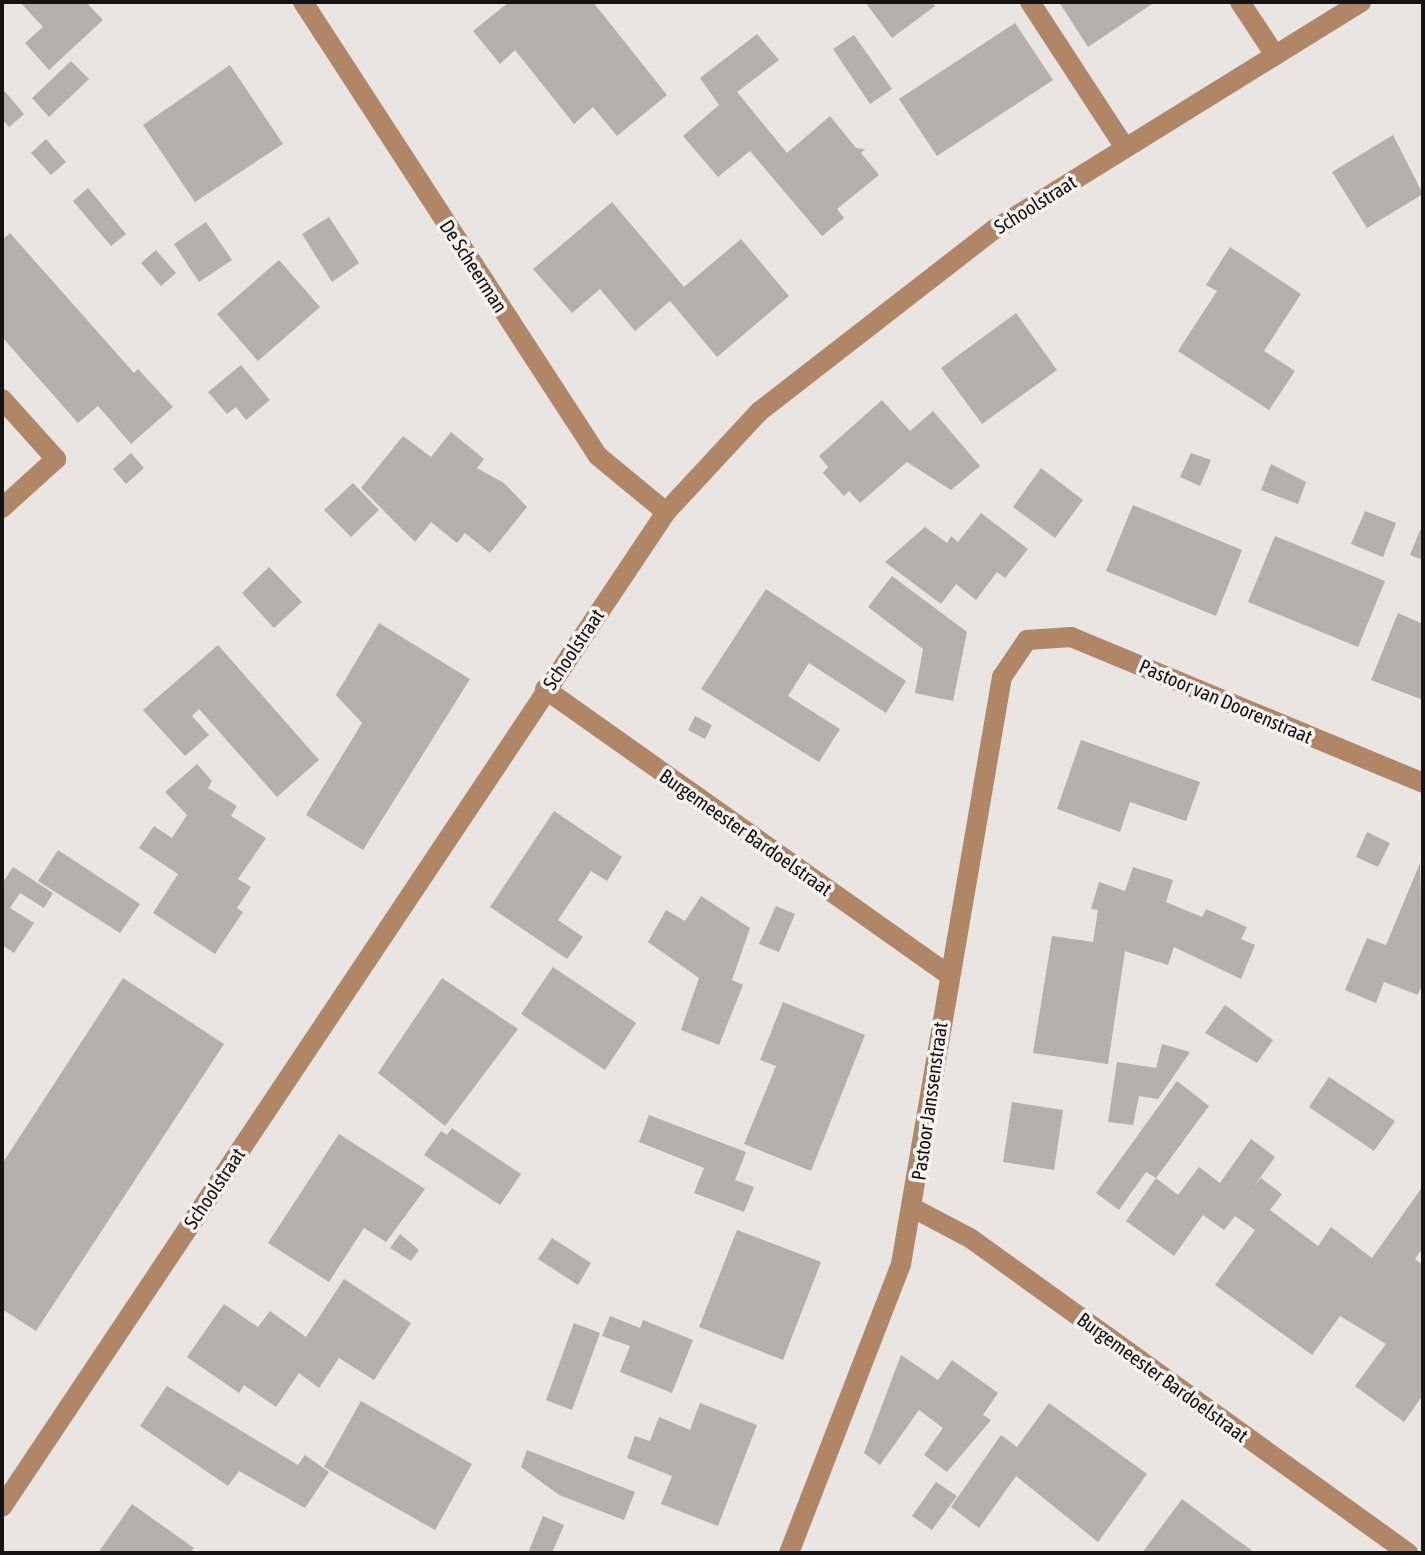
<!DOCTYPE html>
<html>
<head>
<meta charset="utf-8">
<style>
	body { margin:0 }
	#map { position:relative; width:1425px; height:1555px; overflow:hidden; background:#e9e5e3; font-family:"Asap Condensed",sans-serif }
	div>[style] { position:absolute }
	[style*='--x'] { left:calc(var(--x)*1px); top:calc(var(--y)*1px); width:calc(var(--w)*1px); rotate:calc(var(--a)*1deg) }
	.building>* { inset:0; background:#b3afad }
	.minor>* { height:20px; margin:-10px; padding:0 10px; transform-origin:10px; border-radius:10px; background:#b18667 }
	span { translate:-50% -50%; white-space:nowrap; text-align:center; line-height:1.15; -webkit-text-stroke:7px #f6f3f0; paint-order:stroke }
	.street-label { font-size:20px; color:#141212 }
	.frame { position:absolute; inset:0; border:4px solid #141212; pointer-events:none }
</style>
</head>
<body>
<div id="map">
	<div class="building">
		<i style="clip-path:polygon(20px 2px,86px 2px,103px 20px,49px 70px,25px 43px,43px 27px)"></i>
		<i style="clip-path:polygon(509px 2px,593px 2px,667px 95px,617px 136px,593px 107px,574px 124px,515px 50px,500px 64px,473px 31px)"></i>
		<i style="clip-path:polygon(865px 2px,932px 2px,935px 6px,892px 38px)"></i>
		<i style="clip-path:polygon(1059px 2px,1155px 2px,1088px 47px)"></i>
		<i style="clip-path:polygon(1015px 23px,1053px 80px,937px 156px,899px 99px)"></i>
		<i style="clip-path:polygon(757px 34px,779px 60px,737px 92px,787px 153px,830px 116px,856px 148px,865px 149px,861px 153px,879px 175px,837px 209px,844px 218px,822px 236px,750px 151px,718px 177px,683px 136px,719px 105px,700px 78px)"></i>
		<i style="clip-path:polygon(854px 35px,892px 89px,870px 104px,833px 49px)"></i>
		<i style="clip-path:polygon(71px 61px,89px 79px,49px 117px,32px 98px)"></i>
		<i style="clip-path:polygon(230px 65px,283px 144px,195px 202px,143px 125px)"></i>
		<i style="clip-path:polygon(2px 88px,24px 114px,9px 127px,2px 119px)"></i>
		<i style="clip-path:polygon(1393px 135px,1423px 194px,1367px 228px,1332px 172px)"></i>
		<i style="clip-path:polygon(46px 139px,66px 162px,51px 175px,31px 153px)"></i>
		<i style="clip-path:polygon(88px 188px,126px 234px,111px 246px,73px 201px)"></i>
		<i style="clip-path:polygon(612px 202px,684px 287px,741px 239px,789px 296px,717px 357px,670px 301px,635px 331px,600px 289px,572px 313px,533px 269px)"></i>
		<i style="clip-path:polygon(329px 217px,359px 263px,332px 282px,302px 234px)"></i>
		<i style="clip-path:polygon(206px 222px,232px 260px,199px 282px,174px 244px)"></i>
		<i style="clip-path:polygon(10px 233px,134px 373px,138px 369px,173px 407px,131px 444px,98px 406px,78px 423px,2px 337px,2px 240px)"></i>
		<i style="clip-path:polygon(1230px 247px,1301px 294px,1264px 351px,1295px 371px,1269px 410px,1178px 351px,1217px 291px,1206px 285px)"></i>
		<i style="clip-path:polygon(156px 250px,176px 273px,161px 286px,141px 263px)"></i>
		<i style="clip-path:polygon(279px 260px,320px 307px,258px 361px,217px 314px)"></i>
		<i style="clip-path:polygon(1016px 313px,1057px 370px,982px 424px,941px 368px)"></i>
		<i style="clip-path:polygon(241px 365px,270px 400px,246px 420px,236px 407px,227px 414px,208px 392px)"></i>
		<i style="clip-path:polygon(882px 400px,910px 431px,933px 411px,980px 466px,951px 490px,907px 462px,860px 503px,849px 491px,844px 496px,823px 473px,828px 467px,819px 456px)"></i>
		<i style="clip-path:polygon(451px 432px,484px 459px,477px 468px,504px 483px,527px 507px,490px 553px,465px 533px,457px 543px,431px 522px,415px 542px,361px 488px,403px 436px,431px 457px)"></i>
		<i style="clip-path:polygon(131px 453px,144px 468px,126px 484px,113px 469px)"></i>
		<i style="clip-path:polygon(1191px 453px,1211px 460px,1200px 486px,1180px 477px)"></i>
		<i style="clip-path:polygon(1271px 464px,1306px 482px,1298px 504px,1261px 490px)"></i>
		<i style="clip-path:polygon(1041px 468px,1083px 500px,1055px 538px,1013px 507px)"></i>
		<i style="clip-path:polygon(353px 483px,379px 510px,351px 537px,324px 510px)"></i>
		<i style="clip-path:polygon(1133px 505px,1242px 550px,1216px 616px,1106px 571px)"></i>
		<i style="clip-path:polygon(1365px 511px,1396px 523px,1383px 557px,1351px 544px)"></i>
		<i style="clip-path:polygon(981px 513px,1028px 549px,1005px 578px,997px 572px,976px 600px,956px 584px,941px 604px,885px 562px,925px 527px,947px 543px,951px 536px,958px 542px)"></i>
		<i style="clip-path:polygon(1420px 530px,1423px 531px,1423px 560px,1410px 555px)"></i>
		<i style="clip-path:polygon(1275px 536px,1385px 581px,1358px 647px,1248px 602px)"></i>
		<i style="clip-path:polygon(269px 567px,302px 602px,274px 628px,242px 593px)"></i>
		<i style="clip-path:polygon(892px 576px,967px 632px,953px 701px,915px 693px,923px 649px,868px 607px)"></i>
		<i style="clip-path:polygon(766px 589px,906px 681px,886px 713px,809px 663px,788px 696px,840px 729px,819px 762px,701px 689px)"></i>
		<i style="clip-path:polygon(1398px 613px,1423px 624px,1423px 700px,1371px 680px)"></i>
		<i style="clip-path:polygon(379px 623px,470px 679px,363px 850px,306px 815px,362px 723px,336px 695px)"></i>
		<i style="clip-path:polygon(218px 645px,319px 760px,277px 797px,199px 709px,192px 716px,209px 735px,185px 756px,143px 710px)"></i>
		<i style="clip-path:polygon(695px 716px,712px 725px,705px 739px,688px 730px)"></i>
		<i style="clip-path:polygon(1081px 740px,1200px 782px,1186px 821px,1130px 802px,1120px 832px,1057px 809px)"></i>
		<i style="clip-path:polygon(197px 764px,212px 781px,208px 788px,237px 806px,231px 816px,266px 838px,238px 879px,251px 887px,237px 908px,243px 912px,215px 954px,153px 913px,178px 874px,139px 848px,154px 826px,172px 838px,187px 815px,165px 792px)"></i>
		<i style="clip-path:polygon(554px 811px,622px 857px,607px 881px,591px 871px,558px 920px,583px 937px,567px 959px,490px 907px)"></i>
		<i style="clip-path:polygon(1367px 832px,1390px 843px,1378px 867px,1356px 857px)"></i>
		<i style="clip-path:polygon(58px 850px,140px 904px,120px 933px,38px 881px)"></i>
		<i style="clip-path:polygon(1420px 863px,1423px 982px,1418px 995px,1384px 982px,1376px 1003px,1345px 990px,1367px 938px,1386px 945px)"></i>
		<i style="clip-path:polygon(13px 867px,53px 893px,44px 908px,20px 893px,10px 908px,34px 923px,14px 953px,2px 945px,2px 884px)"></i>
		<i style="clip-path:polygon(1133px 867px,1173px 880px,1166px 902px,1202px 917px,1206px 909px,1247px 927px,1241px 939px,1255px 945px,1241px 979px,1174px 947px,1168px 965px,1125px 951px,1108px 1064px,1033px 1053px,1052px 936px,1093px 942px,1098px 910px,1091px 909px,1099px 882px,1125px 891px)"></i>
		<i style="clip-path:polygon(701px 896px,750px 928px,732px 980px,743px 985px,719px 1045px,681px 1030px,699px 978px,648px 942px,666px 910px,685px 921px)"></i>
		<i style="clip-path:polygon(776px 906px,795px 914px,779px 952px,759px 944px)"></i>
		<i style="clip-path:polygon(553px 967px,636px 1023px,605px 1070px,521px 1014px)"></i>
		<i style="clip-path:polygon(123px 978px,224px 1044px,36px 1331px,2px 1309px,2px 1164px)"></i>
		<i style="clip-path:polygon(442px 978px,518px 1029px,445px 1126px,378px 1073px)"></i>
		<i style="clip-path:polygon(783px 1002px,865px 1035px,811px 1171px,744px 1144px,776px 1066px,760px 1060px)"></i>
		<i style="clip-path:polygon(1225px 1005px,1273px 1040px,1257px 1063px,1205px 1033px)"></i>
		<i style="clip-path:polygon(1162px 1044px,1190px 1052px,1158px 1099px,1139px 1096px,1133px 1125px,1108px 1122px,1117px 1062px,1156px 1068px)"></i>
		<i style="clip-path:polygon(1329px 1077px,1395px 1121px,1374px 1151px,1309px 1107px)"></i>
		<i style="clip-path:polygon(1177px 1081px,1209px 1106px,1156px 1178px,1178px 1195px,1199px 1167px,1220px 1183px,1251px 1139px,1275px 1157px,1254px 1186px,1261px 1178px,1282px 1194px,1270px 1210px,1318px 1246px,1331px 1227px,1372px 1258px,1423px 1186px,1423px 1248px,1415px 1259px,1423px 1265px,1423px 1395px,1404px 1422px,1355px 1386px,1386px 1344px,1340px 1316px,1312px 1355px,1215px 1285px,1255px 1230px,1235px 1216px,1224px 1230px,1203px 1215px,1174px 1256px,1126px 1221px,1156px 1178px,1146px 1172px,1119px 1210px,1096px 1193px)"></i>
		<i style="clip-path:polygon(1012px 1102px,1063px 1110px,1054px 1170px,1003px 1162px)"></i>
		<i style="clip-path:polygon(649px 1115px,746px 1152px,735px 1180px,754px 1187px,744px 1212px,694px 1193px,704px 1168px,639px 1142px)"></i>
		<i style="clip-path:polygon(452px 1128px,521px 1174px,500px 1205px,424px 1155px,441px 1131px,447px 1135px)"></i>
		<i style="clip-path:polygon(339px 1134px,425px 1189px,386px 1242px,364px 1228px,329px 1282px,268px 1243px)"></i>
		<i style="clip-path:polygon(737px 1230px,821px 1262px,783px 1360px,699px 1327px)"></i>
		<i style="clip-path:polygon(400px 1234px,419px 1250px,411px 1261px,390px 1248px)"></i>
		<i style="clip-path:polygon(552px 1238px,591px 1263px,578px 1285px,538px 1259px)"></i>
		<i style="clip-path:polygon(344px 1279px,411px 1323px,374px 1380px,339px 1358px,319px 1388px,299px 1373px,276px 1407px,244px 1385px,239px 1393px,187px 1357px,224px 1304px,258px 1327px,270px 1311px,306px 1337px)"></i>
		<i style="clip-path:polygon(610px 1316px,640px 1328px,643px 1320px,693px 1340px,672px 1393px,620px 1372px,630px 1346px,602px 1336px)"></i>
		<i style="clip-path:polygon(574px 1323px,600px 1333px,572px 1410px,546px 1400px)"></i>
		<i style="clip-path:polygon(901px 1355px,938px 1380px,952px 1360px,998px 1393px,983px 1415px,991px 1420px,947px 1472px,924px 1455px,943px 1428px,919px 1410px,880px 1465px,864px 1453px)"></i>
		<i style="clip-path:polygon(167px 1386px,298px 1465px,305px 1455px,329px 1472px,305px 1508px,239px 1471px,228px 1486px,140px 1426px)"></i>
		<i style="clip-path:polygon(361px 1401px,472px 1464px,435px 1530px,324px 1467px)"></i>
		<i style="clip-path:polygon(700px 1403px,757px 1425px,718px 1526px,661px 1504px,672px 1476px,627px 1458px,635px 1436px,650px 1441px,659px 1417px,690px 1430px)"></i>
		<i style="clip-path:polygon(1049px 1403px,1147px 1474px,1098px 1542px,1016px 1476px,979px 1528px,951px 1507px,1001px 1435px,1017px 1447px)"></i>
		<i style="clip-path:polygon(527px 1450px,635px 1492px,624px 1520px,559px 1495px,521px 1467px)"></i>
		<i style="clip-path:polygon(936px 1482px,957px 1496px,932px 1530px,912px 1516px)"></i>
		<i style="clip-path:polygon(1182px 1499px,1230px 1535px,1256px 1553px,1142px 1553px)"></i>
		<i style="clip-path:polygon(132px 1504px,194px 1548px,190px 1553px,98px 1553px)"></i>
		<i style="clip-path:polygon(543px 1516px,564px 1525px,552px 1553px,528px 1553px)"></i>
	</div>
	<div class="minor">
		<i style="--x:303;--y:2;--w:541;--a:56.99"></i>
		<i style="--x:598;--y:456;--w:88;--a:39.5"></i>
		<i style="--x:1030;--y:2;--w:174;--a:56.9"></i>
		<i style="--x:1240;--y:2;--w:64;--a:56.6"></i>
		<i style="--x:2;--y:399;--w:81;--a:48"></i>
		<i style="--x:56;--y:459;--w:73;--a:137.8"></i>
		<i style="--x:545;--y:689;--w:493;--a:35.3"></i>
		<i style="--x:913;--y:1208;--w:64;--a:27.8"></i>
		<i style="--x:970;--y:1238;--w:540;--a:35.72"></i>
		<i style="--x:2;--y:1507;--w:1196;--a:-56.28"></i>
		<i style="--x:666;--y:512;--w:138;--a:-47.1"></i>
		<i style="--x:760;--y:411;--w:297;--a:-37.8"></i>
		<i style="--x:995;--y:229;--w:431;--a:-31.8"></i>
		<i style="--x:789;--y:1553;--w:310;--a:-68.8"></i>
		<i style="--x:901;--y:1264;--w:596;--a:-80.24"></i>
		<i style="--x:1002;--y:677;--w:45;--a:-56"></i>
		<i style="--x:1027;--y:640;--w:44;--a:-3.9"></i>
		<i style="--x:1071;--y:637;--w:381;--a:22.5"></i>
	</div>
	<div class="street-label">
		<span style="left:1035px;top:204px;rotate:-32deg">Schoolstraat</span>
		<span style="left:474px;top:266px;rotate:57deg">De Scheerman</span>
		<span style="left:573px;top:649px;rotate:-56deg">Schoolstraat</span>
		<span style="left:1226px;top:701px;rotate:23deg">Pastoor van Doorenstraat</span>
		<span style="left:746px;top:832px;rotate:35deg">Burgemeester Bardoelstraat</span>
		<span style="left:929px;top:1101px;rotate:-82deg">Pastoor Janssenstraat</span>
		<span style="left:214px;top:1188px;rotate:-56deg">Schoolstraat</span>
		<span style="left:1163px;top:1377px;rotate:36deg">Burgemeester Bardoelstraat</span>
	</div>
	<div class="frame"></div>
</div>
</body>
</html>
